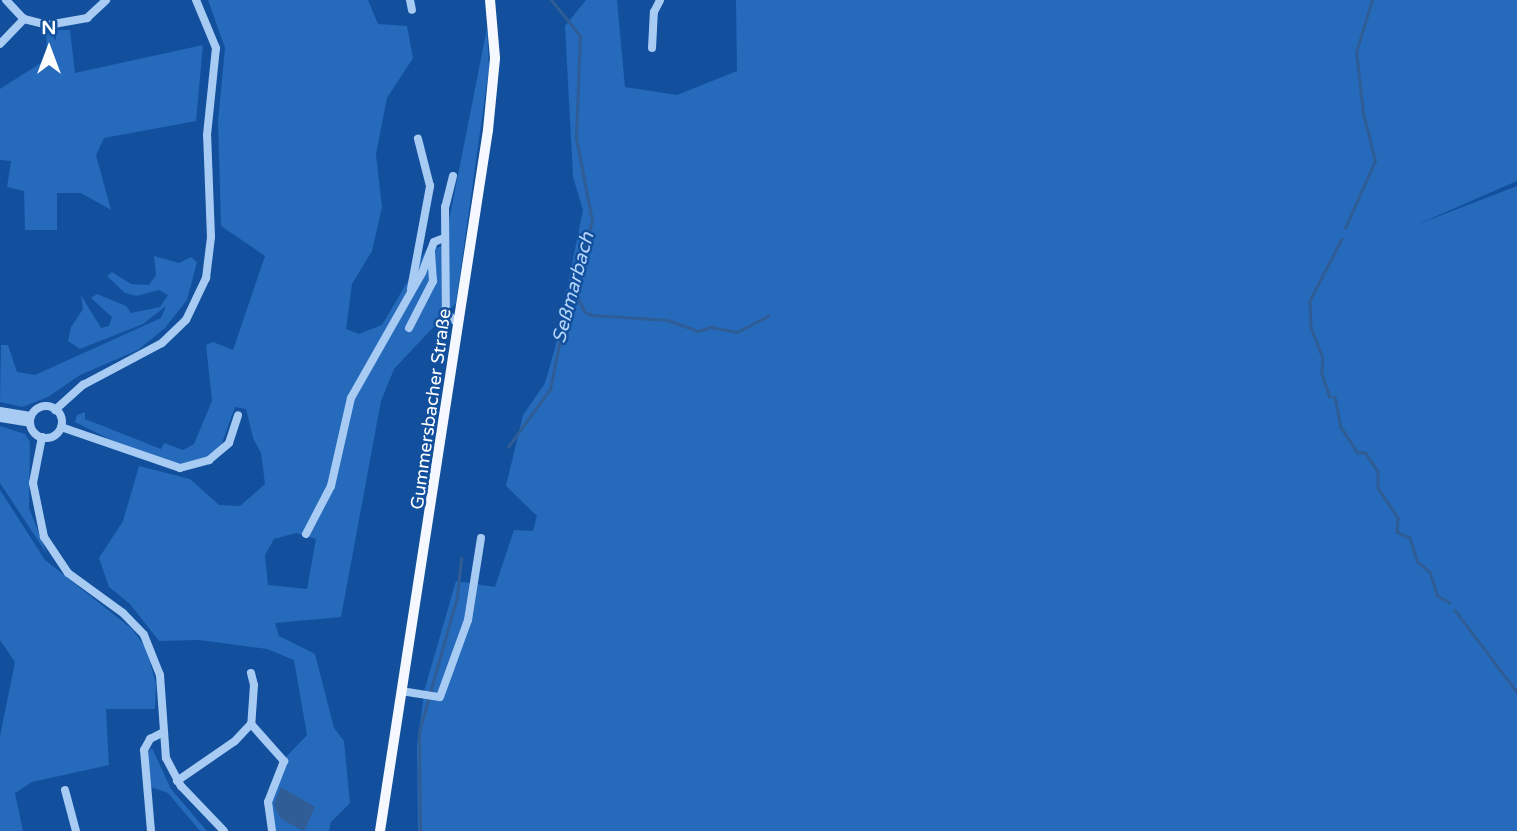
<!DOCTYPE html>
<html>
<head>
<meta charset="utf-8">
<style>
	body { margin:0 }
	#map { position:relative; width:1517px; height:831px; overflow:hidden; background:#12509d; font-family:"Varela Round",sans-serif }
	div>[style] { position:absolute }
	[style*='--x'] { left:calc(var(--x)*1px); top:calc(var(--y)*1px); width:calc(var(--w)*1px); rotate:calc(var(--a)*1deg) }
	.green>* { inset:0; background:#256abb }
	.water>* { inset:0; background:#305d95 }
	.stream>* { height:2.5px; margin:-1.25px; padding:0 1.25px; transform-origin:1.25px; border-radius:1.25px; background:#305d95 }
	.minor>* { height:8px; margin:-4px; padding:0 4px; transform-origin:4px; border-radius:4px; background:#a8cbf4 }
	.minor>.ring { margin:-4px; padding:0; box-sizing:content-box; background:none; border:8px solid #a8cbf4; border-radius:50% }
	.major>* { height:10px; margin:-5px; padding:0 5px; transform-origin:5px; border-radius:5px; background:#f5f9ff }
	span { translate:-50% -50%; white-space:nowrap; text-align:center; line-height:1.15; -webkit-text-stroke:5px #12509d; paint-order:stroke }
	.street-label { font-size:18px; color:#fff }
	.water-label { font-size:19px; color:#b5d5fa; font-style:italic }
	.north { position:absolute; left:14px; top:14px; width:70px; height:70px; -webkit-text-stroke:5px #12509d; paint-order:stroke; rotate:0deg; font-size:19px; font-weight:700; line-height:28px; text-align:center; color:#fff }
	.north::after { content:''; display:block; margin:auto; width:24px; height:32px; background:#fff; clip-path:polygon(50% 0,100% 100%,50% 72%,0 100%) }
</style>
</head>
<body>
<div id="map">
	<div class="green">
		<i style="clip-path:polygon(evenodd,208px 0,368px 0,378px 24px,407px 26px,413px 58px,387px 98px,376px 154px,382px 207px,372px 251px,352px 284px,346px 329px,359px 334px,382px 325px,426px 250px,444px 246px,487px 28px,489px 68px,456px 303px,394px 369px,381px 401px,341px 617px,275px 623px,279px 636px,315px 654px,334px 728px,344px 741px,350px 803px,331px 822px,329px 831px,274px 831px,270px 803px,284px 773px,285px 758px,307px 735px,294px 660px,267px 649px,199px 640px,159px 641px,130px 604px,109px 587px,99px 558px,123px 521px,139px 466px,190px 479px,219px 505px,240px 506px,265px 484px,261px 453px,253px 438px,246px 409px,235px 407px,221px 446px,202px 460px,182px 465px,121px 445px,75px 422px,77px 415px,85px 412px,85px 419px,161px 449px,164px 443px,183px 450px,194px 444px,212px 401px,206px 345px,213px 342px,233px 350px,265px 256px,221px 226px,218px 121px,225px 48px,208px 0,296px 533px,316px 539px,307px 589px,268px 585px,265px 555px,274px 539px,296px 533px)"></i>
		<i style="clip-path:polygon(586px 0,617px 0,625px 87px,677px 95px,737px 71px,736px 0,1517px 0,1517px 181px,1416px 225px,1517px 186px,1517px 831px,418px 831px,417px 745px,425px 688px,456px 581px,495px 587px,514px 530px,533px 531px,537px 516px,506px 486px,523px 415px,545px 383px,555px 348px,583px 210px,573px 177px,565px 26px)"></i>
		<i style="clip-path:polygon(46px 30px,70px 30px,75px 73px,203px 45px,196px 121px,104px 138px,96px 155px,111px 210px,81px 193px,57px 193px,57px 230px,25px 230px,24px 191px,7px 187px,11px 161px,0 160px,0 89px,47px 59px)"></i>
		<i style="clip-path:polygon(154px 256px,179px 263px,191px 257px,197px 262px,187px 300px,165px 328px,138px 350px,80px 375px,48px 397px,22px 407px,0 402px,1px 345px,8px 345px,17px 372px,35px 375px,161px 318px,166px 306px,143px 324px,80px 349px,68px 341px,71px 327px,83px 309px,81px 295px,101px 328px,109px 326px,112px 317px,91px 298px,97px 294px,126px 306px,131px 313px,160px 307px,168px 295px,159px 290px,136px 296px,125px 293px,107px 276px,112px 272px,131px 284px,149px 285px,156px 275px)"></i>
		<i style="clip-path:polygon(0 426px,25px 434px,30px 442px,29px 508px,47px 554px,0 483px)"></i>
		<i style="clip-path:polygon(0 490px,45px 560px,132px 629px,146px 648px,156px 684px,155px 709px,106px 709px,109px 765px,32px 782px,15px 793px,23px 831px,0 831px,0 736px,15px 662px,0 640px)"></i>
		<i style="clip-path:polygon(152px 748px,171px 789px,207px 831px,200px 831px,168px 793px,151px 787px,148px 752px)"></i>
	</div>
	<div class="water">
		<i style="clip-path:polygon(281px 787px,315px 807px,304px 831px,281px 819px,274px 805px)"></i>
	</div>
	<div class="stream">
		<i style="--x:1345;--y:228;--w:73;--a:-65.9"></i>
		<i style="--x:1375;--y:161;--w:49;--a:-104"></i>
		<i style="--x:1363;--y:113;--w:61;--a:-96.5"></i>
		<i style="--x:1356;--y:52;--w:54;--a:-72.9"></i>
		<i style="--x:1342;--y:239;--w:70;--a:117.3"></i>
		<i style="--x:1310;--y:301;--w:26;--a:88"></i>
		<i style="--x:1311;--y:327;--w:33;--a:69"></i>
		<i style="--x:1323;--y:358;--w:16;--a:94"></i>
		<i style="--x:1322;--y:374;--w:24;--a:71"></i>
		<i style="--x:1330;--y:397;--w:5;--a:0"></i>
		<i style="--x:1335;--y:397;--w:31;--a:79"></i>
		<i style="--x:1341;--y:427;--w:31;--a:57"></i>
		<i style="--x:1358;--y:453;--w:7;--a:-8"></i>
		<i style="--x:1365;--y:452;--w:23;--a:56"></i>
		<i style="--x:1378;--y:471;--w:17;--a:90"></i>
		<i style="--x:1378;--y:488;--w:36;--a:56"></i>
		<i style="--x:1398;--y:518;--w:14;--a:94"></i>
		<i style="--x:1397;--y:532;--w:14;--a:25"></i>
		<i style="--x:1410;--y:538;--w:25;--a:72"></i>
		<i style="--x:1418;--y:562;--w:16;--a:40"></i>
		<i style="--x:1430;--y:572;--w:25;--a:72"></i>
		<i style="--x:1438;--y:596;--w:13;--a:29"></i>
		<i style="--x:570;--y:296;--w:7;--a:0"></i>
		<i style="--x:577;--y:296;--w:18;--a:63"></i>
		<i style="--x:585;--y:312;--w:8;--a:23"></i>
		<i style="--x:592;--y:315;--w:76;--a:3.8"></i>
		<i style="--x:668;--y:320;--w:32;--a:20"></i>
		<i style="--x:698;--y:331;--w:14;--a:-17"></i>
		<i style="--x:711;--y:327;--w:26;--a:11"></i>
		<i style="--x:737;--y:332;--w:35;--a:-27"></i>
		<i style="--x:508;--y:447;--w:72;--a:-54.1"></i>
		<i style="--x:550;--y:389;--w:80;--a:-78.4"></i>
		<i style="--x:566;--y:311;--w:94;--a:-73.9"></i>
		<i style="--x:592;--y:221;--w:85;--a:-100.9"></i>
		<i style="--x:576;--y:138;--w:102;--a:-87.8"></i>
		<i style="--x:580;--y:36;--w:46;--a:-128.9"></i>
		<i style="--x:1455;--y:610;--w:103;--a:52.9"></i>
		<i style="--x:420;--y:831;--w:99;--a:-90.6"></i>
		<i style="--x:419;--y:732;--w:140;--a:-74.3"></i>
		<i style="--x:457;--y:597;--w:39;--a:-84"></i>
	</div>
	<div class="minor">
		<i style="--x:6;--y:0;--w:26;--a:47"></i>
		<i style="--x:24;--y:19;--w:25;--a:14"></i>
		<i style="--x:48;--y:25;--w:40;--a:-10"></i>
		<i style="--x:87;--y:18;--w:26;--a:-43"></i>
		<i style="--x:410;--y:0;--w:10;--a:79"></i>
		<i style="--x:0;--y:44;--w:35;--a:-46"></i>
		<i style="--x:652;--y:48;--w:36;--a:-87"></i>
		<i style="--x:654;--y:12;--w:13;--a:-63"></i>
		<i style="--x:453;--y:176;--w:32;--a:104"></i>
		<i style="--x:445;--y:207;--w:105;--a:89.5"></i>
		<i style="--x:446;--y:312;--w:18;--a:45"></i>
		<i style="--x:411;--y:289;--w:105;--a:-79.5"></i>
		<i style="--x:430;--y:186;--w:49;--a:-104.3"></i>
		<i style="--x:409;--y:328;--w:53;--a:-62.9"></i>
		<i style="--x:433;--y:281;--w:30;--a:-94"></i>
		<i class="ring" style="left:30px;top:406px;width:24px;height:24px"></i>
		<i style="--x:55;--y:410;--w:38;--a:-42"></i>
		<i style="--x:83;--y:385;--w:89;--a:-28"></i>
		<i style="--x:162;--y:343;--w:33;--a:-44"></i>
		<i style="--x:186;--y:320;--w:47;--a:-64.5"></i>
		<i style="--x:206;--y:278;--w:41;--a:-83"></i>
		<i style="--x:211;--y:237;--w:102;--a:-92.2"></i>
		<i style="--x:207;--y:135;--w:87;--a:-84.1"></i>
		<i style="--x:216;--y:48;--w:52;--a:-112.6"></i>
		<i style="--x:0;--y:411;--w:31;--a:9"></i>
		<i style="--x:0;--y:418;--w:30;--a:9"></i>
		<i style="--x:61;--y:427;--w:126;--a:19"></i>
		<i style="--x:180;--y:468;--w:30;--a:-15"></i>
		<i style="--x:209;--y:460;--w:26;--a:-40"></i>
		<i style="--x:229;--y:443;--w:29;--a:-72"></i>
		<i style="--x:42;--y:437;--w:47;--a:101.1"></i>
		<i style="--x:33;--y:483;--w:55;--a:78.5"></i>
		<i style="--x:44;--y:537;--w:43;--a:56.3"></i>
		<i style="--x:68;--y:573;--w:68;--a:36"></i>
		<i style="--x:123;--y:613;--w:30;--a:46"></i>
		<i style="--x:144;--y:635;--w:43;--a:68.2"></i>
		<i style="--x:160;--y:675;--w:83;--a:85.9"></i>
		<i style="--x:166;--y:758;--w:32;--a:62"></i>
		<i style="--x:181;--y:786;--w:62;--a:46.3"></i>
		<i style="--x:306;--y:534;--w:54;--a:-62.5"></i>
		<i style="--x:331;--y:486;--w:90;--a:-77.2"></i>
		<i style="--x:351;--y:398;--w:144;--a:-60.4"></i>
		<i style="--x:422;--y:273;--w:33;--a:-69"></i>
		<i style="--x:434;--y:242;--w:11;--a:-22"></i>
		<i style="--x:251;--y:673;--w:12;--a:76"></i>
		<i style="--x:254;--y:685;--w:39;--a:94"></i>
		<i style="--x:401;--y:691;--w:39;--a:9"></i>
		<i style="--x:440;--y:697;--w:82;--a:-70"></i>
		<i style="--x:468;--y:620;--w:83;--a:-81"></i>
		<i style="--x:177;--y:781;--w:70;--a:-34.6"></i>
		<i style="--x:235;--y:741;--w:23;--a:-47"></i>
		<i style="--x:251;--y:724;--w:50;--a:48.3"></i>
		<i style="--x:284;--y:761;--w:44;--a:111.3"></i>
		<i style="--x:268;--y:802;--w:29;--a:82"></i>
		<i style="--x:65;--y:790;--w:42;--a:75"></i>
		<i style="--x:151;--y:831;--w:81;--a:-94.9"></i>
		<i style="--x:144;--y:750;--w:13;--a:-61"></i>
		<i style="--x:150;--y:739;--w:13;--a:-27"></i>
	</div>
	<div class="major">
		<i style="--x:380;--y:831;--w:709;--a:-81.24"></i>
		<i style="--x:488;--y:130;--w:72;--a:-84.4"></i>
		<i style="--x:495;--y:58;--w:58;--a:-94.9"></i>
	</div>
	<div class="street-label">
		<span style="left:431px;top:409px;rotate:-82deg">Gummersbacher Straße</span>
	</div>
	<div class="water-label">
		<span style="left:574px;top:288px;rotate:-75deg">Seßmarbach</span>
	</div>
	<div class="north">N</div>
</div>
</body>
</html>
